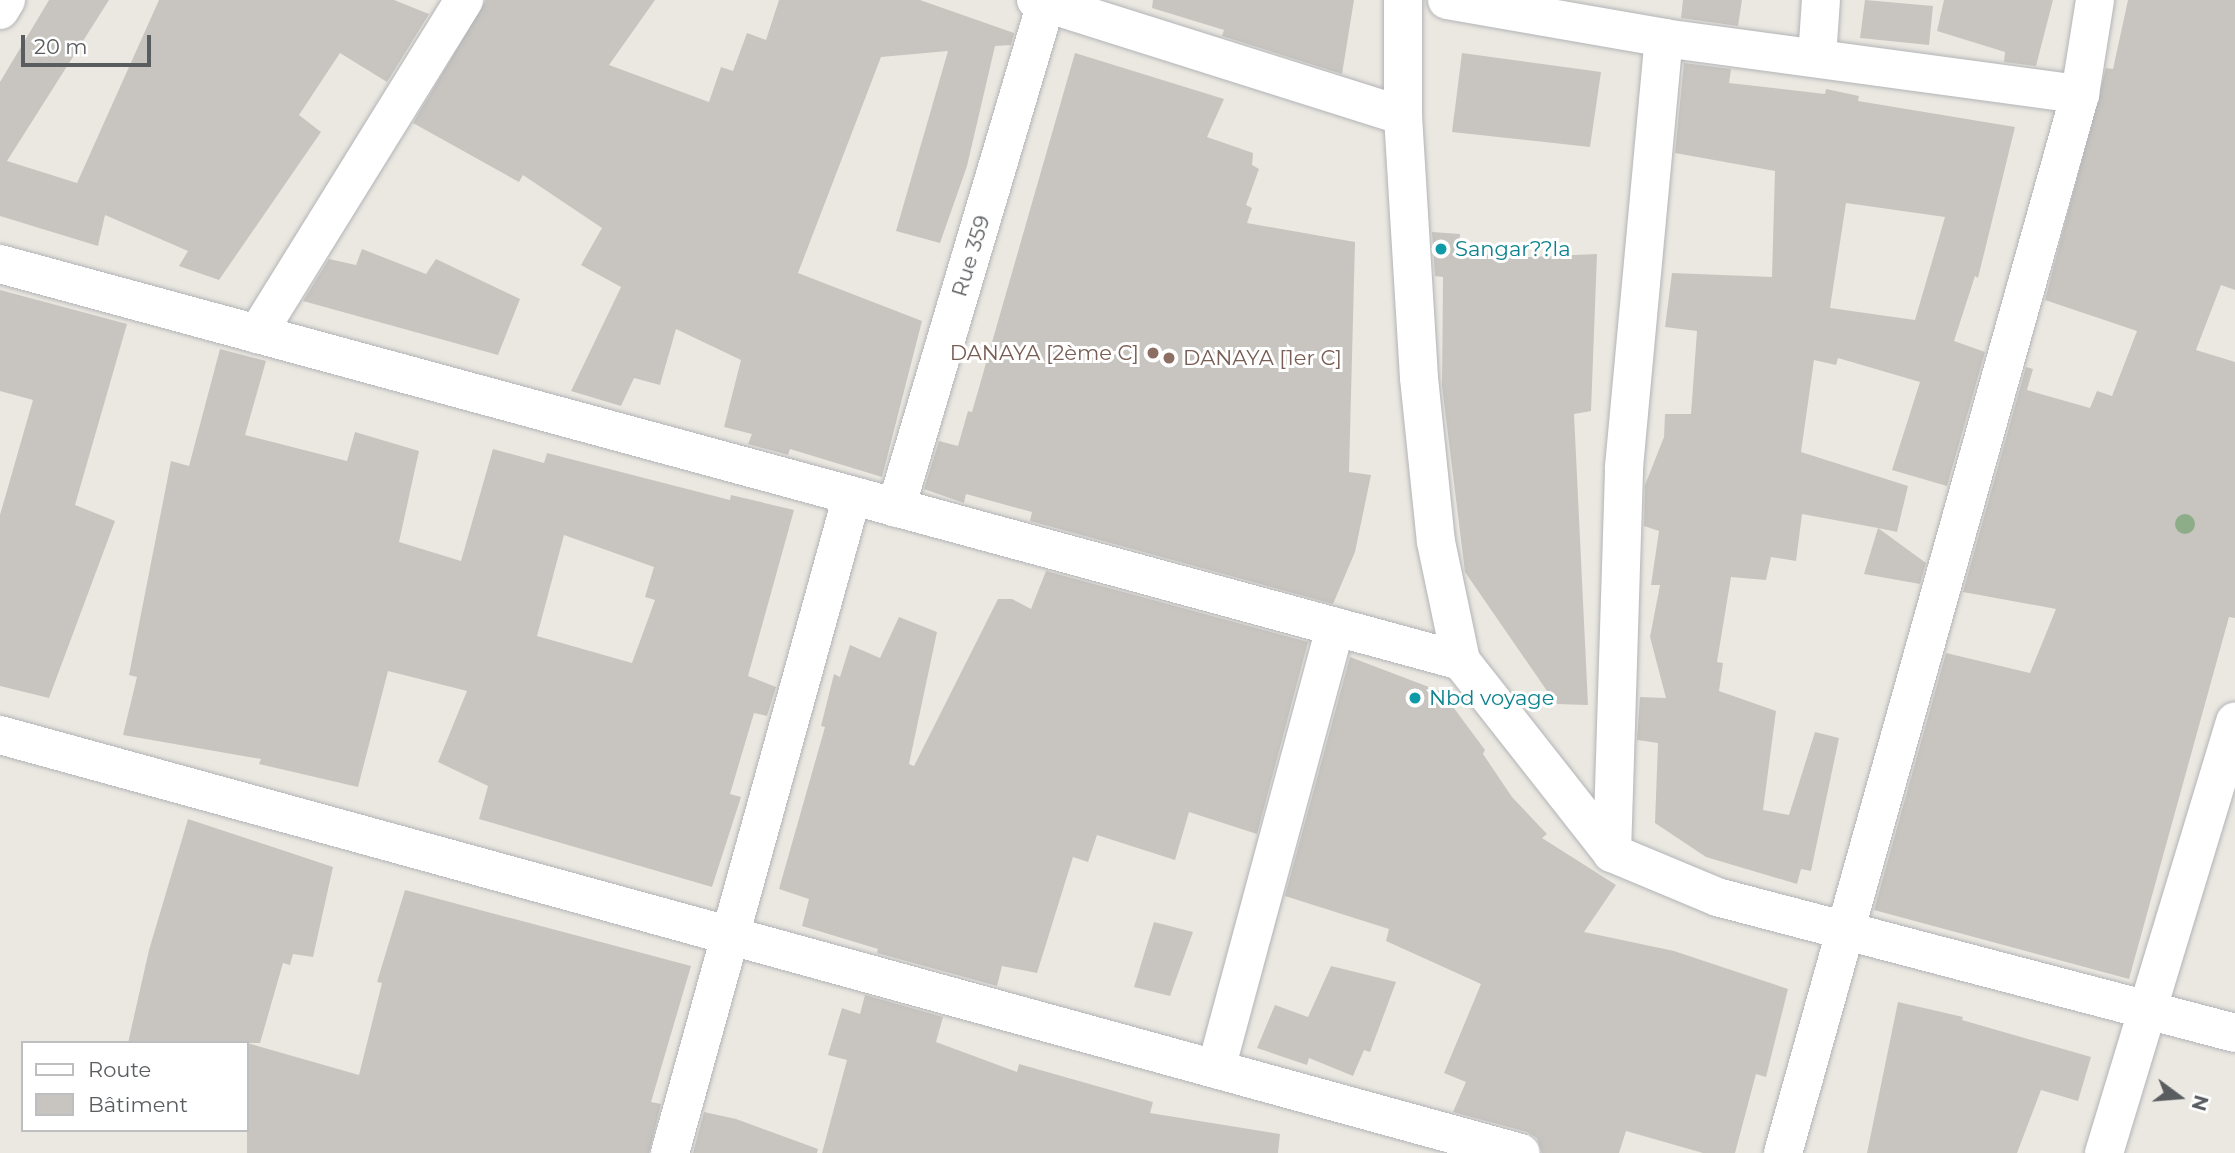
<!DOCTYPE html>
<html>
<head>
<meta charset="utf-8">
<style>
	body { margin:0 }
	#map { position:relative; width:2235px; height:1153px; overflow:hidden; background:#ebe8e1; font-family:Montserrat,sans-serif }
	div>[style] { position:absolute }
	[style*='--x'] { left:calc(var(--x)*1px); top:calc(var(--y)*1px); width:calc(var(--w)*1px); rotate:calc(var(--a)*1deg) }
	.building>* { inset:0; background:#c8c5c0 }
	.roads { filter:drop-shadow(0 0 2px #b2b4b7) drop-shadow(0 0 2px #b2b4b7) }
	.minor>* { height:38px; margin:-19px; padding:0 19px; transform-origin:19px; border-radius:19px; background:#fff }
	.trees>* { width:20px; height:20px; margin:-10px; border-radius:50%; background:#8cad87 }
	.dots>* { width:19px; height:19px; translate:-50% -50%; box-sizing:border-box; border:4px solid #fff; border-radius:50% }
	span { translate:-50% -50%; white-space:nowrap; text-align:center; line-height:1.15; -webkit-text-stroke:6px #fff; paint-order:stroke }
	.culture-label { font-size:21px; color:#0d838f }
	.left { translate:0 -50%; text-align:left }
	.street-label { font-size:21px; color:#5a5d60 }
	.education-label { font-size:21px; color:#785e54 }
	.right { translate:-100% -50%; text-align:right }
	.legend { position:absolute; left:21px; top:1041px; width:228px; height:91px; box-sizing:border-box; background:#fff; border:2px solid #bdbebf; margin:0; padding:9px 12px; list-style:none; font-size:21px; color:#5a5d60 }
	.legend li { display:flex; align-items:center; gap:14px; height:35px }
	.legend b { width:35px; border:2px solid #bdbebf }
	.north { position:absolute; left:2144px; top:1062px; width:70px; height:70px; -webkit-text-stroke:5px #fff; paint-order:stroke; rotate:106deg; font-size:19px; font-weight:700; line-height:28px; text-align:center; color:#5a5d60 }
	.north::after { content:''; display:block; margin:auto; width:24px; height:32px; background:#5a5d60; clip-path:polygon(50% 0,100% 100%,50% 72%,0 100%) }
	.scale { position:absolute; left:21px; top:35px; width:130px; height:32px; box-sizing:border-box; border:4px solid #5a5d60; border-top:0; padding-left:9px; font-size:21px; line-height:24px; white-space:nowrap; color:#5a5d60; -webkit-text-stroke:5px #fff; paint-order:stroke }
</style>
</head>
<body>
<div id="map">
	<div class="building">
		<i style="clip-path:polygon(49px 0,109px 0,7px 161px,77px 183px,159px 0,394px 0,429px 14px,387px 82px,340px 53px,299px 115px,321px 132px,219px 280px,179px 266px,188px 251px,105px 215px,98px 246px,0 216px,0 82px)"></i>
		<i style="clip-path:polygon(486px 0,655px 0,609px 65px,709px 102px,721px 67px,733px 71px,747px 33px,766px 40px,779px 0,920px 0,1014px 33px,1011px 45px,995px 46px,967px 166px,940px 243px,896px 231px,948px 51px,881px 57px,798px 273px,922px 321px,882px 477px,790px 449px,788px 455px,748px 444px,752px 434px,724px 427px,741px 360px,676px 329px,660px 385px,634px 378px,621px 406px,571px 391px,621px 287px,581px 265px,602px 228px,523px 175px,519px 182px,413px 123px)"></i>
		<i style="clip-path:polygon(1153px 0,1354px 0,1342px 74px,1222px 36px,1224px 30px,1152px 8px)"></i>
		<i style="clip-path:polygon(1683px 0,1742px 0,1738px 26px,1681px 18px)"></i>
		<i style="clip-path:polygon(1865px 0,1933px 6px,1929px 45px,1860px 38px)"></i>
		<i style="clip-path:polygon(1944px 0,2053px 0,2036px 66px,2004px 62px,2005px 52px,1937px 31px)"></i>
		<i style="clip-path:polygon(2128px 0,2235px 0,2235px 290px,2221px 285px,2196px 350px,2235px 362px,2235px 618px,2229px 617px,2129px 979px,1874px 910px,1946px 653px,2030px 673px,2056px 609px,1963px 592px,2026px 367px,2033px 369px,2027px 390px,2090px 408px,2097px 391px,2112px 396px,2137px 331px,2045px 300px,2106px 68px,2113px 69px)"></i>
		<i style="clip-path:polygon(1075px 53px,1224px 99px,1207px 137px,1253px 153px,1252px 165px,1259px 169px,1246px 205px,1252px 208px,1247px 223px,1355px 242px,1349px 472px,1371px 475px,1355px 552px,1333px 604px,1030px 521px,1032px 512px,966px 494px,964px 503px,924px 489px,939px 441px,958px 446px,968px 411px,972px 412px)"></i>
		<i style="clip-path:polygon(1462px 53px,1601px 72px,1590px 147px,1452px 132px)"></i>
		<i style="clip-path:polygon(evenodd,1684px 63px,1731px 69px,1729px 83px,1825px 94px,1826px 89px,1859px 96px,1858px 101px,2015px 127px,1978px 278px,1975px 276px,1954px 341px,1985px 352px,1947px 486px,1892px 470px,1920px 382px,1838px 358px,1836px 365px,1814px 360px,1801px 452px,1908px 486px,1897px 532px,1878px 528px,1926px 563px,1920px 584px,1864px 574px,1878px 528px,1802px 514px,1796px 561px,1771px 557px,1766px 580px,1731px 577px,1717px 662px,1723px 663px,1719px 691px,1776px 711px,1763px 810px,1789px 815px,1815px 732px,1839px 738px,1811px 871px,1801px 869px,1797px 884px,1706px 857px,1655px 823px,1658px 743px,1637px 740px,1640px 697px,1666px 698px,1650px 637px,1660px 585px,1651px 585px,1659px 531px,1644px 526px,1645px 485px,1664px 437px,1665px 414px,1691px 414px,1697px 331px,1665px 327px,1672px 273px,1772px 277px,1775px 171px,1675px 153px,1684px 63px,1846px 203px,1945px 217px,1915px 320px,1830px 308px,1846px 203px)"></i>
		<i style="clip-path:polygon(1432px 232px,1460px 234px,1459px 251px,1507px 258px,1597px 254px,1591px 411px,1574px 414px,1588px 705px,1556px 704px,1465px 572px,1442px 386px,1443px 277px,1435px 276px)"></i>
		<i style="clip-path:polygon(362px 249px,426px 274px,436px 259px,520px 299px,498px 355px,303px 301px,329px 259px,356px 265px)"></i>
		<i style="clip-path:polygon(0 290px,127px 324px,75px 505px,115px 521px,49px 698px,0 686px,0 515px,33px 400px,0 391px)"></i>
		<i style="clip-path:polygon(evenodd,220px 349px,266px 361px,245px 435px,347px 461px,355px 432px,419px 451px,399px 542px,461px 561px,493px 449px,544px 463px,547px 453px,730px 500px,731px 495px,794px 510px,748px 676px,776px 687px,767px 716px,754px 713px,730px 794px,741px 797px,712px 887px,479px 819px,488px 786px,438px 762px,467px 691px,388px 671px,358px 787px,259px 764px,261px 759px,123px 735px,137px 677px,129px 675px,171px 461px,189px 466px,220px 349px,564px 535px,654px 567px,645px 597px,655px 600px,632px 663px,537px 636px,564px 535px)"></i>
		<i style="clip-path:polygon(1046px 571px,1308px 642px,1257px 834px,1189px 812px,1175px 860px,1097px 835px,1088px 862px,1073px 857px,1037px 973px,1002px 966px,997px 986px,877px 953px,878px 949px,802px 926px,809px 899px,779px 889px,825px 727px,821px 726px,834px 674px,840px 677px,850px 645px,880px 658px,899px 617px,937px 632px,909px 764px,914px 766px,998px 599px,1012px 599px,1031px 609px)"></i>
		<i style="clip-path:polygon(1350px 657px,1442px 692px,1485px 750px,1483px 754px,1512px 797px,1547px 834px,1542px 838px,1616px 885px,1584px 932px,1674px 951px,1788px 989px,1766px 1077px,1756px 1074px,1735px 1153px,1703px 1153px,1626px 1131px,1619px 1153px,1542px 1153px,1537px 1138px,1527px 1132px,1453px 1112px,1466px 1082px,1444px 1073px,1481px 984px,1386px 941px,1389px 929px,1285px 896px)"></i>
		<i style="clip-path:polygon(188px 819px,333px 867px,313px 957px,293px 954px,290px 965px,283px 963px,260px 1043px,247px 1043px,359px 1075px,382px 983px,377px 982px,405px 890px,691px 966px,651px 1102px,661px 1104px,649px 1153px,247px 1153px,247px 1043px,128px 1043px,149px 950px)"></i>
		<i style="clip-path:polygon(1154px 922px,1193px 932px,1170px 996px,1134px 987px)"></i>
		<i style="clip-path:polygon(1331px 966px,1396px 982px,1370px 1052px,1364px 1050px,1353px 1076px,1309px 1058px,1307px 1065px,1257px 1048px,1275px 1005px,1308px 1017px)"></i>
		<i style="clip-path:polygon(865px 995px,943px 1017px,936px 1042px,1017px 1072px,1019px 1064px,1153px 1102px,1150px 1113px,1280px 1134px,1278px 1153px,822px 1153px,847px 1060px,828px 1055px,842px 1008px,860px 1014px)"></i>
		<i style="clip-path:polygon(1898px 1002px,1963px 1017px,1962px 1020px,2091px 1057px,2078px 1101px,2041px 1090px,2017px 1153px,1867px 1153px)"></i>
		<i style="clip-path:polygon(704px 1112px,736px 1119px,818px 1149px,817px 1153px,693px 1153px)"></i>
	</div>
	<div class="roads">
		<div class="minor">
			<i style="--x:1036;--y:0;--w:385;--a:17.5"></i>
			<i style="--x:1403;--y:0;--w:116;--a:90"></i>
			<i style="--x:1403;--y:116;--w:262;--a:86.5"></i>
			<i style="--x:1419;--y:378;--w:165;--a:84.1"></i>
			<i style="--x:1436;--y:542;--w:122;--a:78.1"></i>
			<i style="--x:1461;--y:661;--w:244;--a:51.8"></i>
			<i style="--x:1612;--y:853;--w:114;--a:22.7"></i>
			<i style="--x:1717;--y:897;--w:536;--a:14.71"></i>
			<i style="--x:1447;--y:0;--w:220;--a:9.9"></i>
			<i style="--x:0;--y:10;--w:12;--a:-59"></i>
			<i style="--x:1817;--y:57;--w:57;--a:-86"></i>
			<i style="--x:0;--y:264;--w:1514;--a:15.2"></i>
			<i style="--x:257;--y:334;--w:393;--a:-58.2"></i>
			<i style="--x:896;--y:508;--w:527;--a:-73.46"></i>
			<i style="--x:0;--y:735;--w:1577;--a:15.37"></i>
			<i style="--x:1612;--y:853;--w:386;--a:-88.2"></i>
			<i style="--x:1624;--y:467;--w:431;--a:-84.7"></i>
			<i style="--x:1664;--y:38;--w:420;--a:7.7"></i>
			<i style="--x:1216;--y:1069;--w:458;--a:-74.9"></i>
			<i style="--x:670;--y:1153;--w:682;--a:-74.52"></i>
			<i style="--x:1783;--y:1153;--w:1100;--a:-74.33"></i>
			<i style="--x:2080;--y:94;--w:95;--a:-80.9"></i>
			<i style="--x:2104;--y:1153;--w:451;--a:-73.1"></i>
		</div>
	</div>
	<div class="trees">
		<i style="left:2185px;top:524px"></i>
	</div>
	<div class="dots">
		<i style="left:1441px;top:249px;background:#0f9aa8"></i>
		<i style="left:1153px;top:353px;background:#8d6e63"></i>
		<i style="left:1169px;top:358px;background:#8d6e63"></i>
		<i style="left:1415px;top:698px;background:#0f9aa8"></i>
	</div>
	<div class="culture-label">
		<span class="left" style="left:1455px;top:249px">Sangar??la</span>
		<span class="left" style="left:1429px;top:698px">Nbd voyage</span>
	</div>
	<div class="street-label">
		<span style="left:971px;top:256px;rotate:-73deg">Rue 359</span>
	</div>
	<div class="education-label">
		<span class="right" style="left:1139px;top:353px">DANAYA [2ème C]</span>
		<span class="left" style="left:1183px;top:358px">DANAYA [1er C]</span>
	</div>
	<ul class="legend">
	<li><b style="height:9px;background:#fff"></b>Route</li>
	<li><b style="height:19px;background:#c8c5c0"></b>Bâtiment</li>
	</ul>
	<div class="north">N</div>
	<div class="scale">20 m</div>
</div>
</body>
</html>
